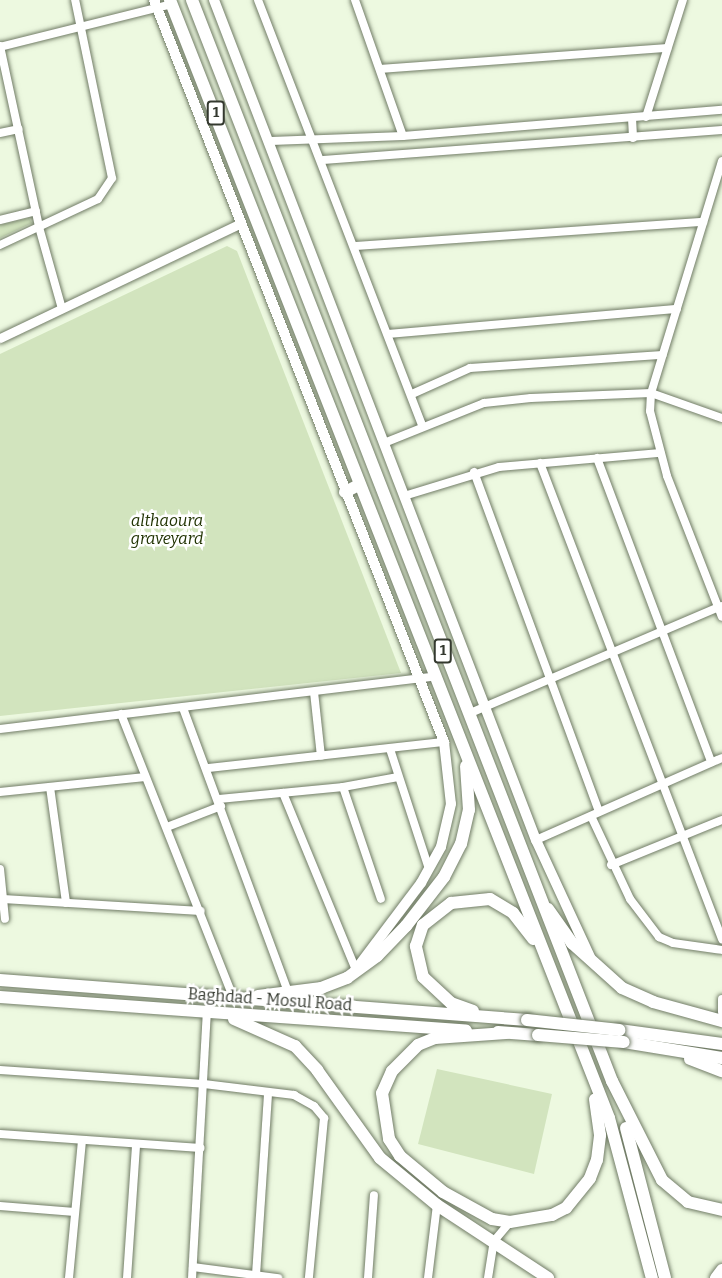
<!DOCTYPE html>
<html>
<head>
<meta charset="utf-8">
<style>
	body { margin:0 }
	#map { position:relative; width:722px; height:1278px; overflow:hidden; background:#edf9e0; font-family:Bitter,serif }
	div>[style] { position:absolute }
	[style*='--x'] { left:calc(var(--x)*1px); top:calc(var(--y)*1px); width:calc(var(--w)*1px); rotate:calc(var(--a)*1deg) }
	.green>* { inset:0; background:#d2e4be }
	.roads { filter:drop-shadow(0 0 2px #717c66) drop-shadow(0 0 2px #717c66) }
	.minor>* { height:8px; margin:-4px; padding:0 4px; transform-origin:4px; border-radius:4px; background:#fff }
	.tertiary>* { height:9px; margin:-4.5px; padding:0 4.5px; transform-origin:4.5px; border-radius:4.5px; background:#fff }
	.secondary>* { height:10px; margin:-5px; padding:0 5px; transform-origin:5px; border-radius:5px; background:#fff }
	.trunk>* { height:12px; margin:-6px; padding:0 6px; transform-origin:6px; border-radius:6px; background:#fff }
	.bridges { filter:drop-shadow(0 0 2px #717c66) drop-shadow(0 0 2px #717c66) }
	.trunk-bridge>* { height:12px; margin:-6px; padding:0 6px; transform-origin:6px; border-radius:6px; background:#fff }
	span { translate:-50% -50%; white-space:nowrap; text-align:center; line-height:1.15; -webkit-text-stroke:5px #fff; paint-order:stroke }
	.shield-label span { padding:2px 4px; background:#fff; border:2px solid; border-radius:4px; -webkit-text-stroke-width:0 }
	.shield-label { font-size:15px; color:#34392f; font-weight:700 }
	.park-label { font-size:16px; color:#213303; font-style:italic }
	.street-label { font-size:16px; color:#34392f }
</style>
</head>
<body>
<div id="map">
	<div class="green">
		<i style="clip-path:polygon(29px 218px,32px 223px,0 238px,0 225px)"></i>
		<i style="clip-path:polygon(227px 246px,237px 251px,401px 673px,0 716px,0 354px)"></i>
		<i style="clip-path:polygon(437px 1069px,552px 1094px,534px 1174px,418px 1144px)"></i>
	</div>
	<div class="roads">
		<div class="minor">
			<i style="--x:258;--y:0;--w:455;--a:68.9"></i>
			<i style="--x:355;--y:0;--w:144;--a:70.6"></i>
			<i style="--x:0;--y:46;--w:185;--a:77.8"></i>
			<i style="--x:39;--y:227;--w:85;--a:74.3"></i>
			<i style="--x:0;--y:47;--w:177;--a:-14"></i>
			<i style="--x:380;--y:69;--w:288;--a:-4.2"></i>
			<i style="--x:646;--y:117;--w:123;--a:-72.5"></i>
			<i style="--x:632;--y:118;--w:20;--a:87"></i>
			<i style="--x:0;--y:133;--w:19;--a:-12"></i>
			<i style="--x:271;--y:141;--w:132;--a:-2.2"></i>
			<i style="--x:403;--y:136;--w:320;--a:-4.7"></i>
			<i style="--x:323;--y:160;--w:400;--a:-4.3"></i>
			<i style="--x:722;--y:161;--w:243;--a:107"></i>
			<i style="--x:651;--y:393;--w:18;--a:93"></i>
			<i style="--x:650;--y:411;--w:67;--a:75.3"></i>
			<i style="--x:667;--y:476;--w:151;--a:68.7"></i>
			<i style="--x:0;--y:220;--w:37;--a:-14"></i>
			<i style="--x:0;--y:245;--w:108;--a:-25.1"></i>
			<i style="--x:98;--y:199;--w:25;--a:-56"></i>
			<i style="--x:112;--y:178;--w:182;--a:-101.7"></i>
			<i style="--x:356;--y:246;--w:348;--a:-4"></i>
			<i style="--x:389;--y:334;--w:289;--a:-5"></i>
			<i style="--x:412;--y:394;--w:64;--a:-24.1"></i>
			<i style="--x:470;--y:368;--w:193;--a:-3.9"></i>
			<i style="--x:384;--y:443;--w:108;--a:-21.8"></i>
			<i style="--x:484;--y:403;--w:47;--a:-6.1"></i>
			<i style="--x:531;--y:398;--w:120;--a:-2.4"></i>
			<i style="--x:651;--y:393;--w:75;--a:19.4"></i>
			<i style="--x:597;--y:458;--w:325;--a:69.4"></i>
			<i style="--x:540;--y:463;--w:510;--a:69.08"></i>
			<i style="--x:474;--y:472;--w:362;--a:69.8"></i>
			<i style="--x:404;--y:496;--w:99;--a:-17"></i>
			<i style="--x:499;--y:467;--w:162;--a:-5"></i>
			<i style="--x:314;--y:692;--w:64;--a:83.8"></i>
			<i style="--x:183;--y:708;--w:303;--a:69.7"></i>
			<i style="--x:121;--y:714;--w:307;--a:68.4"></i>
			<i style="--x:468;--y:714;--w:275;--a:-23.1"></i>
			<i style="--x:0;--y:729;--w:440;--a:-6.9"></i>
			<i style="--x:390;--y:749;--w:126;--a:72"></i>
			<i style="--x:208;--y:768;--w:237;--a:-6.3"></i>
			<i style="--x:50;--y:787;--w:117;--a:82.1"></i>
			<i style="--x:343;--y:787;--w:118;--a:71.3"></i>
			<i style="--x:0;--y:792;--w:146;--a:-5.9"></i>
			<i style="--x:283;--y:793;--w:191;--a:67.6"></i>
			<i style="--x:219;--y:799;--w:125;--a:-5.5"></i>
			<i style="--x:343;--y:787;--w:56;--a:-10.3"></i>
			<i style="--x:591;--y:816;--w:92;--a:64.8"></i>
			<i style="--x:630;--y:899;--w:48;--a:52.7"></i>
			<i style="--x:659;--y:937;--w:15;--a:23"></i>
			<i style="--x:673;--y:943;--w:49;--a:8.1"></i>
			<i style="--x:167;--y:827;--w:58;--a:-21.3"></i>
			<i style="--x:536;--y:840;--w:203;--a:-23.8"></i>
			<i style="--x:611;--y:865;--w:120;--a:-22.1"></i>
			<i style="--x:0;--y:869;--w:50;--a:84.3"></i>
			<i style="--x:3;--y:899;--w:198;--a:3.5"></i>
			<i style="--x:722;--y:999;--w:13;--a:90"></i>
			<i style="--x:0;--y:1070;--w:204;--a:3.9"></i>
			<i style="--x:204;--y:1084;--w:91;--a:7"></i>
			<i style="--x:294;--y:1095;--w:23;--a:29"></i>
			<i style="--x:314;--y:1106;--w:16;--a:50"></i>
			<i style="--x:324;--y:1118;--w:161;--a:95.4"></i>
			<i style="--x:0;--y:1134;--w:201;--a:4"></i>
			<i style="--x:0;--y:1206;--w:75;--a:4.6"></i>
			<i style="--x:193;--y:1267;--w:86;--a:7.4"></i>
			<i style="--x:256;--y:1275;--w:182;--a:-86.2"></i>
			<i style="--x:69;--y:1278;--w:138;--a:-84.6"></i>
			<i style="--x:127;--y:1278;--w:132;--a:-86.1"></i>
			<i style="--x:192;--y:1278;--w:266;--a:-86.8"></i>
			<i style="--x:368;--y:1278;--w:83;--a:-85.9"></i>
			<i style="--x:428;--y:1278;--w:74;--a:-83"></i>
			<i style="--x:488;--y:1278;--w:37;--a:-81"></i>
			<i style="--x:494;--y:1241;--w:25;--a:-50"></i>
		</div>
		<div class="tertiary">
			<i style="--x:0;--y:338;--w:267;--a:-25.5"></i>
		</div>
		<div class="secondary">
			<i style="--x:154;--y:0;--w:797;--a:68.65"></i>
			<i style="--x:444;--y:742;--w:62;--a:83.6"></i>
			<i style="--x:451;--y:804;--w:44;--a:103.1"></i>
			<i style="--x:441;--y:847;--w:41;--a:119.1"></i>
			<i style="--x:421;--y:883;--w:111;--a:127"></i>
			<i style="--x:214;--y:0;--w:900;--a:69.03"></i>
			<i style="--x:536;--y:840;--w:129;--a:65.2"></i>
		</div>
		<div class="trunk">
			<i style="--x:170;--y:0;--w:1201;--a:68.56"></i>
			<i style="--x:609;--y:1118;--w:166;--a:75"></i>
			<i style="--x:192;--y:0;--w:1160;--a:68.77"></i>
			<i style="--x:612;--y:1081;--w:111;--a:63.2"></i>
			<i style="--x:662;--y:1180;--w:34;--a:40"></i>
			<i style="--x:688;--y:1202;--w:35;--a:13"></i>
			<i style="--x:345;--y:492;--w:16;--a:-27"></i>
			<i style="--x:548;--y:909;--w:42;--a:54.8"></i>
			<i style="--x:572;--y:943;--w:67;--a:42"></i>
			<i style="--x:622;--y:988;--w:34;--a:24"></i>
			<i style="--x:653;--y:1002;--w:72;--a:15.4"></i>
			<i style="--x:0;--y:980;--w:529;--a:4.34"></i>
			<i style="--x:258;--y:996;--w:64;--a:-7.2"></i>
			<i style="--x:321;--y:988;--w:28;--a:-21"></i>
			<i style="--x:347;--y:978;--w:37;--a:-36"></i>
			<i style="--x:377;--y:956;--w:42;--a:-46"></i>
			<i style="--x:406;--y:926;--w:62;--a:-52.2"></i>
			<i style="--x:444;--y:877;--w:37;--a:-63"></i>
			<i style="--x:461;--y:844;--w:35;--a:-77"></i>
			<i style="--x:469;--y:810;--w:44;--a:-93.9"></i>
			<i style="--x:0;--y:997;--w:467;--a:4.1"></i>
			<i style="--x:473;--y:1011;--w:23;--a:-160"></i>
			<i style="--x:451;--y:1003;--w:38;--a:-137"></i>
			<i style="--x:423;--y:977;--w:32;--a:-103"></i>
			<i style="--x:416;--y:946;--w:22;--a:-72"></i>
			<i style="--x:423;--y:925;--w:36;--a:-38"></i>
			<i style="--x:451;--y:903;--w:39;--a:-6"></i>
			<i style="--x:490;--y:899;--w:27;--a:31"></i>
			<i style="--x:513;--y:913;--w:33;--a:52"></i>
			<i style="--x:234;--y:1019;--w:67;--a:23.9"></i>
			<i style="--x:295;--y:1046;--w:33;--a:47"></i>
			<i style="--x:317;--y:1070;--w:108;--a:54.4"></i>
			<i style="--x:380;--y:1158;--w:74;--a:39.5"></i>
			<i style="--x:437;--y:1205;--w:133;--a:33.3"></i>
			<i style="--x:619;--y:1030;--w:104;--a:7.7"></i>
			<i style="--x:498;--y:1032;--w:40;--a:4.3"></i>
			<i style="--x:506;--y:1033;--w:71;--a:176"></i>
			<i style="--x:435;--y:1038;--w:18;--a:158"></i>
			<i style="--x:418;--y:1045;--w:37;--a:135"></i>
			<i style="--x:392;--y:1071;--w:24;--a:114"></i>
			<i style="--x:382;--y:1093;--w:47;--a:81.3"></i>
			<i style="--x:389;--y:1139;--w:20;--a:57"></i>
			<i style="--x:400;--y:1156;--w:56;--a:39.9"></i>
			<i style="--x:443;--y:1192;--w:56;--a:28.9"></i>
			<i style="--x:492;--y:1219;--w:18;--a:9"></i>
			<i style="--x:510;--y:1222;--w:43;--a:-9.5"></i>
			<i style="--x:552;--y:1215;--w:16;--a:-27"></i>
			<i style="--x:566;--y:1208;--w:38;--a:-51"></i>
			<i style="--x:590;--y:1178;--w:19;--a:-69"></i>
			<i style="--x:597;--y:1160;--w:25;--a:-83"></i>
			<i style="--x:600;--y:1135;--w:36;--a:-98"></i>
			<i style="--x:624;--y:1042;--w:99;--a:9.3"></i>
			<i style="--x:690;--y:1059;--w:34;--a:21"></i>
			<i style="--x:626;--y:1128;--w:155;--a:75.4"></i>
			<i style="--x:716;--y:1278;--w:10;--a:-53"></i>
		</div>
	</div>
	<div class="bridges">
		<div class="trunk-bridge">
			<i style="--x:527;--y:1020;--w:93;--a:6.2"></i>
			<i style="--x:538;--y:1035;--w:86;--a:4.7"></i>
		</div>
	</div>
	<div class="shield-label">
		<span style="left:216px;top:113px">1</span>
		<span style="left:443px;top:651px">1</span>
	</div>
	<div class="park-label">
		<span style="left:167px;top:530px">althaoura<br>graveyard</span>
	</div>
	<div class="street-label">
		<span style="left:270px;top:1000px;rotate:4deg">Baghdad - Mosul Road</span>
	</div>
</div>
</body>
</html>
